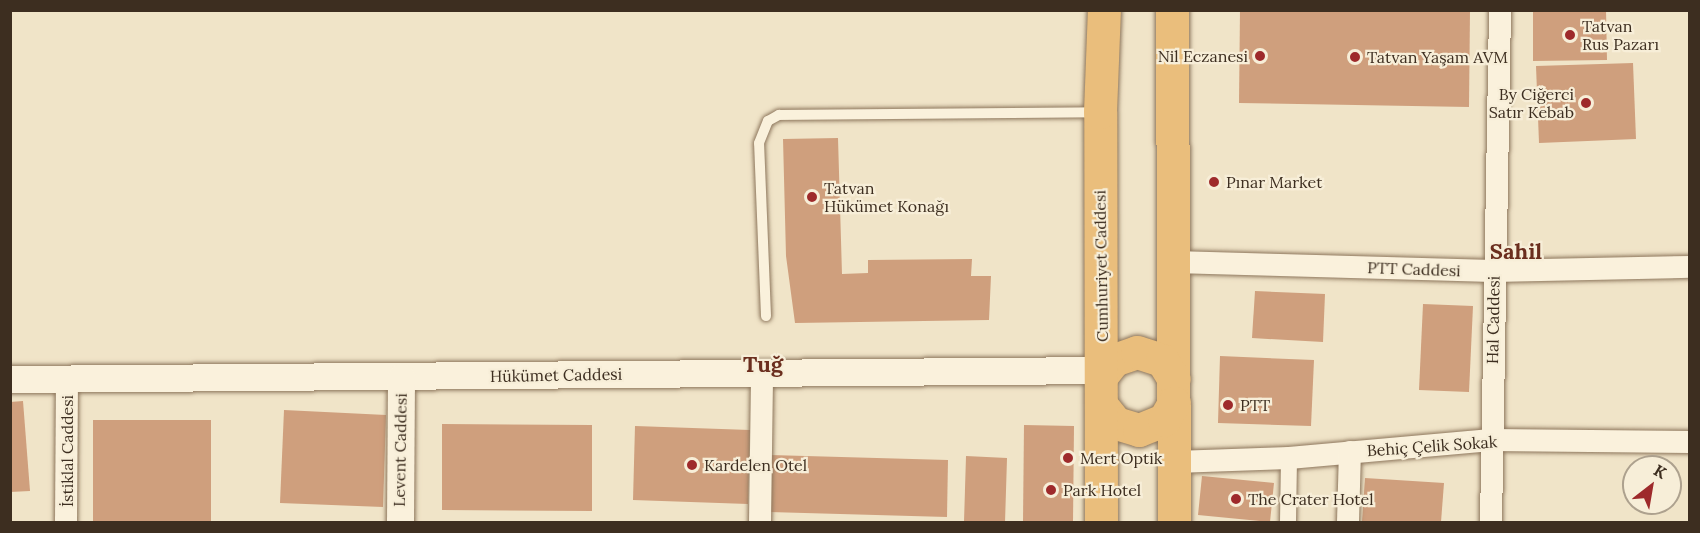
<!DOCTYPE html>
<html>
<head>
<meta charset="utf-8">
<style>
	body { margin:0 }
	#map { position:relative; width:1700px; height:533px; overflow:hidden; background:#f0e4c8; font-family:Lora,serif }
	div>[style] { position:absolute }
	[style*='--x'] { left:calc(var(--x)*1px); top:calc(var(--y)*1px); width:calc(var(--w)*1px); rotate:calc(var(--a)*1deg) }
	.building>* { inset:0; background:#cf9f7d }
	.roads { filter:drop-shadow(0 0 2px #8d765c) drop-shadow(0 0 2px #8d765c) }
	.service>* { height:10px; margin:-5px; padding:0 5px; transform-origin:5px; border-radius:5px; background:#faf1dc }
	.pedestrian>* { height:16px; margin:-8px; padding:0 8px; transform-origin:8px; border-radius:8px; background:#faf1dc }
	.minor>* { height:22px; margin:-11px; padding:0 11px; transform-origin:11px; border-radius:11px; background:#faf1dc }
	.tertiary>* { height:27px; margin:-13.5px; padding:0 13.5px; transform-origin:13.5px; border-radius:13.5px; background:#faf1dc }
	.trunk>* { height:33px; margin:-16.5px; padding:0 16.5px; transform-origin:16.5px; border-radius:16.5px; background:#eabe7c }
	.dots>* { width:16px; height:16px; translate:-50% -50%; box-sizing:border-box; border:3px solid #f7eed8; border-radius:50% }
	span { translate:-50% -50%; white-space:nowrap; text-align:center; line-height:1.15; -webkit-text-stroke:4.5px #f7eed8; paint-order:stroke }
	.poi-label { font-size:16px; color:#3d2e20 }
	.left { translate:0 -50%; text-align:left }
	.right { translate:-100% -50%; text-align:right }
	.street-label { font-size:16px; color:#3d2e20 }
	.district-label { font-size:22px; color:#6b2e1e; font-weight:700 }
	.frame { position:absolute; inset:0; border:12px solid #3d2e20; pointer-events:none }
	.north { position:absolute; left:1622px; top:455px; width:60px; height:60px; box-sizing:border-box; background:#f7eed8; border:2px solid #ada18e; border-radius:50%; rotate:31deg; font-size:16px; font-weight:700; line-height:24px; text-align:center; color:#3d2e20 }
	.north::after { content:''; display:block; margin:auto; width:21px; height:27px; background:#9e2a2b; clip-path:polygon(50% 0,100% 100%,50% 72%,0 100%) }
</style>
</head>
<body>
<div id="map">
	<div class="building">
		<i style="clip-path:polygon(1240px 10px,1470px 10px,1469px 107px,1239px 103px)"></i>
		<i style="clip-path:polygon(1533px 10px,1606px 10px,1607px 60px,1533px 61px)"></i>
		<i style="clip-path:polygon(1633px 63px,1636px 139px,1539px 143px,1536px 66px)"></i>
		<i style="clip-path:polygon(838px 138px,842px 274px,868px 273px,868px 260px,972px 259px,971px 276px,991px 276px,989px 320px,795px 323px,786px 256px,783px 139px)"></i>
		<i style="clip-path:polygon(1255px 291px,1325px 294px,1323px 342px,1252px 338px)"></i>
		<i style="clip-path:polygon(1423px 304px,1473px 306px,1469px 392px,1419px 390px)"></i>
		<i style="clip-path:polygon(1220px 356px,1314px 360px,1311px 426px,1218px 423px)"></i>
		<i style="clip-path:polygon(23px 401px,30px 491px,10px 492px,10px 402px)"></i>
		<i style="clip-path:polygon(284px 410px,386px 415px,383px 507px,280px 503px)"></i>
		<i style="clip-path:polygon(93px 420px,211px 420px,211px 522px,93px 522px)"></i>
		<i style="clip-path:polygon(442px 424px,592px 425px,592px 511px,442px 510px)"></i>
		<i style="clip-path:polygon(1024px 425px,1074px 426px,1073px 522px,1023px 522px)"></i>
		<i style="clip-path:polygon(635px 426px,750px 430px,748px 504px,633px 500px)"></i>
		<i style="clip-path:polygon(770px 455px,948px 460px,947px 517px,769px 512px)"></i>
		<i style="clip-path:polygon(966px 456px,1007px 458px,1005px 522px,964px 522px)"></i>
		<i style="clip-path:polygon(1202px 476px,1274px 483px,1270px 522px,1198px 515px)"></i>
		<i style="clip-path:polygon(1365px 478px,1444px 483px,1441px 522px,1362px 522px)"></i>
	</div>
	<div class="roads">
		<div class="service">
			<i style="--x:766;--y:316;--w:173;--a:-92.3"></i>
			<i style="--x:759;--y:143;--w:24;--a:-68"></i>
			<i style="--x:768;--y:121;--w:13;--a:-29"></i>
			<i style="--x:779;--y:115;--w:317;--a:-0.5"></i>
		</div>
		<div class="pedestrian">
			<i style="--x:1288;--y:522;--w:64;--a:-89.1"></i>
		</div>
		<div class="minor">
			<i style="--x:1174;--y:262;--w:319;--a:1.6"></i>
			<i style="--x:1493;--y:271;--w:197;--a:-1.2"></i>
			<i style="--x:1175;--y:462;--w:114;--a:-2"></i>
			<i style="--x:1289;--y:458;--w:203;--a:-5.1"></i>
			<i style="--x:1491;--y:440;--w:199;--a:0.6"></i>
			<i style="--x:66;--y:522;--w:143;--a:-89.6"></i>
			<i style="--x:760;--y:522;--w:149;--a:-89.2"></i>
			<i style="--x:1348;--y:522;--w:70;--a:-88.4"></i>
			<i style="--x:1491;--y:522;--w:512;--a:-88.99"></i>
		</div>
		<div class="tertiary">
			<i style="--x:10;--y:379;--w:1092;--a:-0.47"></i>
			<i style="--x:400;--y:522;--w:145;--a:-89.6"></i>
		</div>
		<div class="trunk">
			<i style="--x:1172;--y:10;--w:512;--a:89.78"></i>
			<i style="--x:1102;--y:375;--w:19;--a:-51"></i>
			<i style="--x:1114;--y:360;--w:24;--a:-19"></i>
			<i style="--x:1137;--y:352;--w:26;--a:18"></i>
			<i style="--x:1162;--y:360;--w:22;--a:58"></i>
			<i style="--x:1102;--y:406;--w:22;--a:51"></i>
			<i style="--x:1116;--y:423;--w:24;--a:17"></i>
			<i style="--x:1139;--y:430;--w:27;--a:-22"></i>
			<i style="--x:1164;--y:420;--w:20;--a:-60"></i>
			<i style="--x:1101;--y:522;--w:410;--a:-90.1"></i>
			<i style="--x:1100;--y:112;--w:102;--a:-87.8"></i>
		</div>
	</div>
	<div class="dots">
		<i style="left:1570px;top:35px;background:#9e2a2b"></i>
		<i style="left:1260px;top:56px;background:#9e2a2b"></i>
		<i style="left:1355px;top:57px;background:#9e2a2b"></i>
		<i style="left:1586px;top:103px;background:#9e2a2b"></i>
		<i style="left:1214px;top:182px;background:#9e2a2b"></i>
		<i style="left:812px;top:197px;background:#9e2a2b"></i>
		<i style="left:1228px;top:405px;background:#9e2a2b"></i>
		<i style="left:1068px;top:458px;background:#9e2a2b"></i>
		<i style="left:692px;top:465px;background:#9e2a2b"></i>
		<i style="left:1051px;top:490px;background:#9e2a2b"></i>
		<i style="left:1236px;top:499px;background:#9e2a2b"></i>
	</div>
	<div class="poi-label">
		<span class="left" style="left:1582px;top:35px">Tatvan<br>Rus Pazarı</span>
		<span class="right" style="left:1248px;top:56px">Nil Eczanesi</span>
		<span class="left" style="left:1367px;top:57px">Tatvan Yaşam AVM</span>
		<span class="right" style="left:1574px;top:103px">By Ciğerci<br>Satır Kebab</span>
		<span class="left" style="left:1226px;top:182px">Pınar Market</span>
		<span class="left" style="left:824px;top:197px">Tatvan<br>Hükümet Konağı</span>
		<span class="left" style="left:1240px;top:405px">PTT</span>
		<span class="left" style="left:1080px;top:458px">Mert Optik</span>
		<span class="left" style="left:704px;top:465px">Kardelen Otel</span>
		<span class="left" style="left:1063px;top:490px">Park Hotel</span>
		<span class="left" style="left:1248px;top:499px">The Crater Hotel</span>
	</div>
	<div class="street-label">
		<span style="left:1101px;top:266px;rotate:-91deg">Cumhuriyet Caddesi</span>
		<span style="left:1414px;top:269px;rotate:2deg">PTT Caddesi</span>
		<span style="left:1493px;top:320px;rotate:-89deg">Hal Caddesi</span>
		<span style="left:556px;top:375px;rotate:-1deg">Hükümet Caddesi</span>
		<span style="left:1432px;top:446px;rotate:-4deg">Behiç Çelik Sokak</span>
		<span style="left:400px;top:450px;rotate:-89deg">Levent Caddesi</span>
		<span style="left:67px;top:451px;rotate:-90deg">İstiklal Caddesi</span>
	</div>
	<div class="district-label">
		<span style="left:1516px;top:252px">Sahil</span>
		<span style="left:763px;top:365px">Tuğ</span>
	</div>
	<div class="frame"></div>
	<div class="north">K</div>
</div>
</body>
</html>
